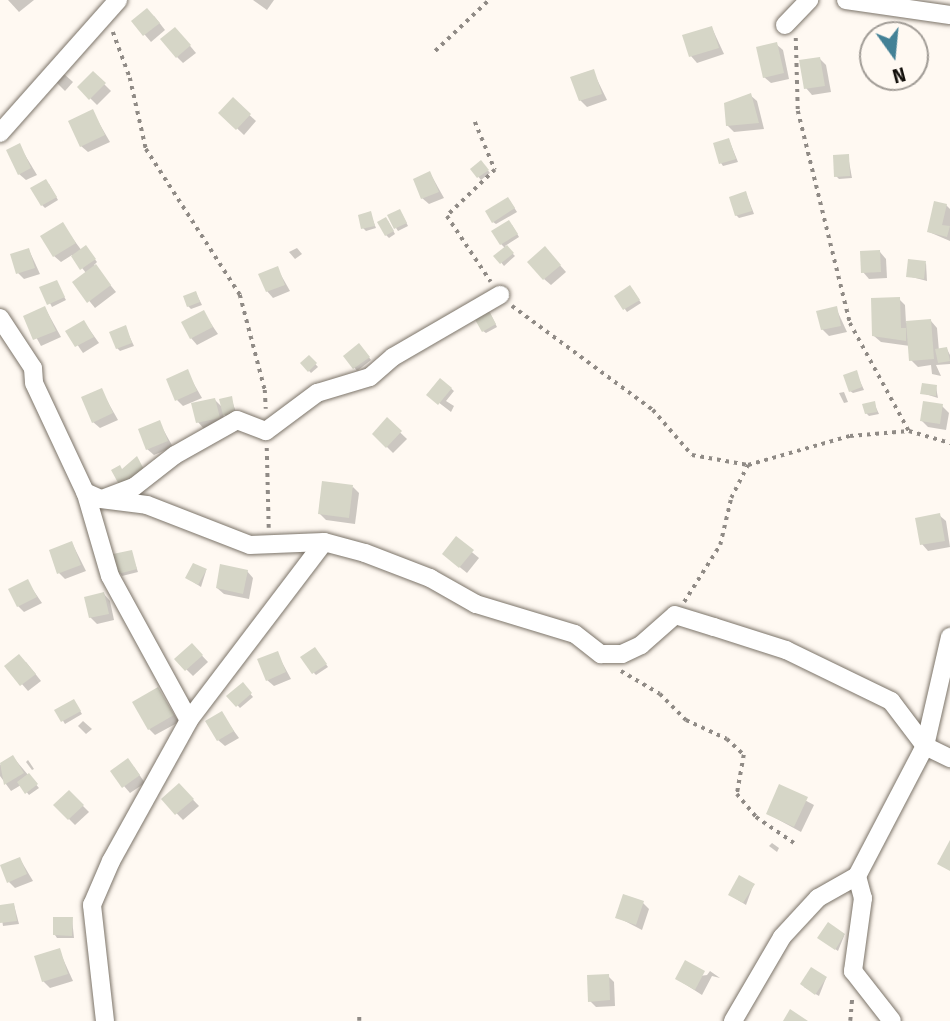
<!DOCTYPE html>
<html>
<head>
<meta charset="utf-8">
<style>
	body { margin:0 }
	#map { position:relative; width:950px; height:1021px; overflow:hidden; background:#fff9f2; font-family:"Fira Sans",sans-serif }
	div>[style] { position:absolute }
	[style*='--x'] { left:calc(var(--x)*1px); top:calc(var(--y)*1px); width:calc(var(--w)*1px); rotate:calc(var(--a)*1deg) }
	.shadow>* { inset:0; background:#0003 }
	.building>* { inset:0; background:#d6d6c7 }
	.path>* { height:3.5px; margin-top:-1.75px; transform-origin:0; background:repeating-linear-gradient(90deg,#908b86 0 3.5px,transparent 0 8.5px) }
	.roads { filter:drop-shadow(0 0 2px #7c7469) drop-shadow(0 0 2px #7c7469) }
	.street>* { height:18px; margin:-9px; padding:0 9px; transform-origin:9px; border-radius:9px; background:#fff }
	span { translate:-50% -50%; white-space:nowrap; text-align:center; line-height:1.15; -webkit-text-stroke:7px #fff9f2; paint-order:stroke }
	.north { position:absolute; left:859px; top:21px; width:70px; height:70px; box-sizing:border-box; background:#fff9f2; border:2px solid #a19c96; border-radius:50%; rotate:165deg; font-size:19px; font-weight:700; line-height:28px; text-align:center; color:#13100c }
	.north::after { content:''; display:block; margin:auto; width:24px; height:32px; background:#438196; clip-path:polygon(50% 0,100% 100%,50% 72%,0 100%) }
</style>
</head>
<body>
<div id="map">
	<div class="shadow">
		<i style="clip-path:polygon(8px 0,34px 0,19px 12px)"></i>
		<i style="clip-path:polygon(253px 0,274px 0,267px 10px)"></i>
		<i style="clip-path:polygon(154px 16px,165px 30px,151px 42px,133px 21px)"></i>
		<i style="clip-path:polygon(712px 28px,724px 54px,697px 63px,691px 56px)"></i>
		<i style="clip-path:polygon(181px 35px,196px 53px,183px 63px,177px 57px)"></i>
		<i style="clip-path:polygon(776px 44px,783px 50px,789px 79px,771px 83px,764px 77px)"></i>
		<i style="clip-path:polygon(819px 58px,826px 65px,831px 92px,812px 95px,806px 88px)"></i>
		<i style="clip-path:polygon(593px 71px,607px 100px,587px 107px,580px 100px)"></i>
		<i style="clip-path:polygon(93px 73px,111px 91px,97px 105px,79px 87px)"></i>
		<i style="clip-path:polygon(64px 74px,73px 82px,65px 91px,56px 82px)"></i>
		<i style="clip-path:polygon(750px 95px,757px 101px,764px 129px,734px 132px,727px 125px)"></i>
		<i style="clip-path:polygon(233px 100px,256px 121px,244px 135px,221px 113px)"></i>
		<i style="clip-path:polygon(92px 111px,110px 142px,88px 152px,81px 146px)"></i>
		<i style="clip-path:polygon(729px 140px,738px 162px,723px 166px,721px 163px)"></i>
		<i style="clip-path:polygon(19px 145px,37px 175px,26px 180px,19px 174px)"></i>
		<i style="clip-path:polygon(848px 156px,852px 178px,839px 179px,836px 176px)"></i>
		<i style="clip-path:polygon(481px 162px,490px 173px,481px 180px,472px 169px)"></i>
		<i style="clip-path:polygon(430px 173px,444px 198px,429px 204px,422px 198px)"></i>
		<i style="clip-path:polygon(49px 184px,58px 200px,45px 208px,42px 205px)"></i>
		<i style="clip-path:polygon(746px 193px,754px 214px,739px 218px,736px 215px)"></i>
		<i style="clip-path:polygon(510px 201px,517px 212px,496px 224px,493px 222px)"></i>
		<i style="clip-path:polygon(946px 205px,950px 209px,950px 241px,929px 232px)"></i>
		<i style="clip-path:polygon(370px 213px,376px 228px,366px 231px,363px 228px)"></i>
		<i style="clip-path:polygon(402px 214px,408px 226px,398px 231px,396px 228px)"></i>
		<i style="clip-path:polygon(388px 221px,395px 234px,389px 238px,386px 235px)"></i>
		<i style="clip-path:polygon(62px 224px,82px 251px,88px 250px,97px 262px,94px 265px,116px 292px,95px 308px,74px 282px,86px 273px,72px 255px,61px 262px,54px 256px)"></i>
		<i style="clip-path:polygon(512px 225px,519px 237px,505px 246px,515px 256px,504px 266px,496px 256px,505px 248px,501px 244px)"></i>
		<i style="clip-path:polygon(297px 248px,302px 254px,295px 259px,289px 252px)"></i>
		<i style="clip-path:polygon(29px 250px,40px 274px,24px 279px,18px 273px)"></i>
		<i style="clip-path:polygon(880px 252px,886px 259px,887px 278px,869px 279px,863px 272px)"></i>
		<i style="clip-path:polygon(551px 255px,566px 272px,551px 285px,544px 279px)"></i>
		<i style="clip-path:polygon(926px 263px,927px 281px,908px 276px)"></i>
		<i style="clip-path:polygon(277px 268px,290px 291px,273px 298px,267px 291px)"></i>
		<i style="clip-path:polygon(56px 282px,66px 300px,52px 307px,42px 288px)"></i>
		<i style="clip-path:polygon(633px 290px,641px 303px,627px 312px,616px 296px)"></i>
		<i style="clip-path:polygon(196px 293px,202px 305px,191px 309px,188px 306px)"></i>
		<i style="clip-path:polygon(899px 299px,905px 305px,906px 323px,931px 321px,937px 328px,939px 351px,947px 349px,950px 355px,950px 364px,936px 365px,941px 376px,932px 374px,931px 365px,918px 367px,911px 360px,910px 346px,881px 342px,874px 336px)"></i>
		<i style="clip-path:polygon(45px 308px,61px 337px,41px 346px,25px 317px)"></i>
		<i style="clip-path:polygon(836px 308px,847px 332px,829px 336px,822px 329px)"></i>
		<i style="clip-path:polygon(203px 312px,218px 334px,197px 345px,191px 338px)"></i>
		<i style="clip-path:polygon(490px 313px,497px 327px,486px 333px,483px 331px)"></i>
		<i style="clip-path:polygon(84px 322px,99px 343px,83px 353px,68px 331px)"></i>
		<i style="clip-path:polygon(125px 327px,134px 346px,120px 351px,117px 348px)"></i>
		<i style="clip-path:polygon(362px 348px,371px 360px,357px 371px,346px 356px)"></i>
		<i style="clip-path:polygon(309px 357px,318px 367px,311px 373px,302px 363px)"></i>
		<i style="clip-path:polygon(187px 372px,202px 398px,183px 406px,177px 400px)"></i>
		<i style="clip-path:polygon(856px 372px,864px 390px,853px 393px,850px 391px)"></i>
		<i style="clip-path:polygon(441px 380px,454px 391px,446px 401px,454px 406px,451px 412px,429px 395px)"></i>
		<i style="clip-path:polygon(936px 387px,938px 398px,922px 393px)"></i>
		<i style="clip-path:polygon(101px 390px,118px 420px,100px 428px,93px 422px)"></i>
		<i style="clip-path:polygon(844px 392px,848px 402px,844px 403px,839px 393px)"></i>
		<i style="clip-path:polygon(231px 398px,237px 415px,227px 417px,223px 413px,225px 424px,204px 429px,198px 422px,215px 400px,223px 408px)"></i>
		<i style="clip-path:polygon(874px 403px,879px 414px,869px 416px,866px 413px)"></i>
		<i style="clip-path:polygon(942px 406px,949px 413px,946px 430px,928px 427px,922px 421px)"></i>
		<i style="clip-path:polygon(387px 420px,407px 439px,393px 453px,374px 434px)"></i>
		<i style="clip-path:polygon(159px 422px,173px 447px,154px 455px,147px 449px)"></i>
		<i style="clip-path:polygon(353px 487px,359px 493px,355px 524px,326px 520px,320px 514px)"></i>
		<i style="clip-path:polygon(939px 515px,946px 521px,950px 547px,928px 551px,922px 544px)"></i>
		<i style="clip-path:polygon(456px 539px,479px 558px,467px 573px,451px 560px)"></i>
		<i style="clip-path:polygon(72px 543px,86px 571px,65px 579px,59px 573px)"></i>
		<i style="clip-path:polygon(131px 552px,138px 572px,122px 576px,120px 573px)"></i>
		<i style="clip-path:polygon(206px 571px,201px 587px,187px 578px)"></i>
		<i style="clip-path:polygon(247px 571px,253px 578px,249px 599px,224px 594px,217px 588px)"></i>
		<i style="clip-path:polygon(27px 581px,42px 603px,24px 612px,18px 606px)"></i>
		<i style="clip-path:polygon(104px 594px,110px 601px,114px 620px,97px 624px,90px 617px)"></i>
		<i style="clip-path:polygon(192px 645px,208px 662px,193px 676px,176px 659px)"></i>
		<i style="clip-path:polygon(317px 652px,328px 667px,316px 675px,314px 673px)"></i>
		<i style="clip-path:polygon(277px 653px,291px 679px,274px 686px,267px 680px)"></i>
		<i style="clip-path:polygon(26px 662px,41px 681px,28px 691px,6px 666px)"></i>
		<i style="clip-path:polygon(243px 685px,253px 697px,240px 708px,229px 696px)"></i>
		<i style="clip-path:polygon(158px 689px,179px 722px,155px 735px,149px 729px)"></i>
		<i style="clip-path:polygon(76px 704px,82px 714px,65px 724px,57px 711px)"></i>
		<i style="clip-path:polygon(221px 713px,239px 738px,225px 746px,218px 740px)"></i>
		<i style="clip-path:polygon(83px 721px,92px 729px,86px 734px,78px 726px)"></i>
		<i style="clip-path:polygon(13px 757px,39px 788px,29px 795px,21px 785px,11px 791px,0 776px,0 765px)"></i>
		<i style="clip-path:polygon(28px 760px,34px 769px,32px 770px,26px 762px)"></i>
		<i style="clip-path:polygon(134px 767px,145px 783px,130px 793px,112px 772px)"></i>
		<i style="clip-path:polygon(179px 785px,199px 806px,183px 820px,163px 799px)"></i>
		<i style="clip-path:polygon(780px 787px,814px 805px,801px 832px,768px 814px)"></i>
		<i style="clip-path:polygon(69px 792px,89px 812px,75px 825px,55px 805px)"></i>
		<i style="clip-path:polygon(772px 843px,779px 848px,777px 852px,769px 846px)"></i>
		<i style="clip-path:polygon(20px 859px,33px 881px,15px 888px,9px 882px)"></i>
		<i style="clip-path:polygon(753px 886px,746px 905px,733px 897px)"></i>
		<i style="clip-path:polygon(643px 903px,649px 909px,642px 930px,617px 917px)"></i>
		<i style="clip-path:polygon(14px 905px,19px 924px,3px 926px,0 907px)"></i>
		<i style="clip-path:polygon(72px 919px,74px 938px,57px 938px,55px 935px)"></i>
		<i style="clip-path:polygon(844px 936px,838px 951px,822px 940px)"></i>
		<i style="clip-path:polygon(59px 950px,73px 981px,50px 988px,43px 981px)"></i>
		<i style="clip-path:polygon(710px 971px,720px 978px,712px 976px,702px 995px,677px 979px,707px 975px)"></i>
		<i style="clip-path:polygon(608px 976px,614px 982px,615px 1006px,596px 1007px,590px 1001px)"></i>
		<i style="clip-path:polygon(826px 978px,819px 996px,804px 987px)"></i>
	</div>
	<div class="building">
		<i style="clip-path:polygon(147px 8px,160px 23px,143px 36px,131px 21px)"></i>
		<i style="clip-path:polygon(712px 26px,719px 48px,689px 57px,682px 35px)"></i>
		<i style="clip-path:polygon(175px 27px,191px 45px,176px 58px,160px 39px)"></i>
		<i style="clip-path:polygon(777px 42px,784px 73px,763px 78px,756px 47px)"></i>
		<i style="clip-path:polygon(820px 57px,825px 86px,804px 89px,799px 60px)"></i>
		<i style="clip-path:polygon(594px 69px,602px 94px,579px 101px,570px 77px)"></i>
		<i style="clip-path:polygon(93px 71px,106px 83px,89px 100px,77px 87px)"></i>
		<i style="clip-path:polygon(751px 93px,759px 123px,726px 126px,724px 103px)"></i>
		<i style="clip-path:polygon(233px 97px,251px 114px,236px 130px,218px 113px)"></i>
		<i style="clip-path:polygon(93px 109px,105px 135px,80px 147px,68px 121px)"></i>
		<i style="clip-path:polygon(729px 138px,736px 159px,719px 164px,713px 143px)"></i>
		<i style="clip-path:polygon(20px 143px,31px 168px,18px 175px,6px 150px)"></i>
		<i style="clip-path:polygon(849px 154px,850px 176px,834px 177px,833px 155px)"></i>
		<i style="clip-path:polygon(481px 160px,489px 170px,477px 178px,470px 169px)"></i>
		<i style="clip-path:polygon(430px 171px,439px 192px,421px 199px,413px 179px)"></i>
		<i style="clip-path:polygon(46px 179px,57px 197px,41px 206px,30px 188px)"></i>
		<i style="clip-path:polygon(746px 191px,752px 211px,735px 216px,729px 197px)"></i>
		<i style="clip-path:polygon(508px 197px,515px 208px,492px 223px,485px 211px)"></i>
		<i style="clip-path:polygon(934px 201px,947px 204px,942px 225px,950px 226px,947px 237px,927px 232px)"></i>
		<i style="clip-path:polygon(400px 209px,407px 223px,394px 229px,387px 215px)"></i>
		<i style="clip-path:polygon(371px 211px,375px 226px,361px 229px,358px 215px)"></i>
		<i style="clip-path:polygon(386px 217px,394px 231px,385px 236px,377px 222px)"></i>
		<i style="clip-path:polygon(509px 220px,518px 234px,500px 245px,491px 231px)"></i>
		<i style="clip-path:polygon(63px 222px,76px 243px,53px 257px,40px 236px)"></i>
		<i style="clip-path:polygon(86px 245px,96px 259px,80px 270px,71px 256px)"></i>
		<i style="clip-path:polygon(507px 245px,514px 253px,500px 264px,493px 256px)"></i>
		<i style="clip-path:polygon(545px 246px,561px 265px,543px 280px,527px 262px)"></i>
		<i style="clip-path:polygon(29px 248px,35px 268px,16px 274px,10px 254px)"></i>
		<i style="clip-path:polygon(880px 250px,881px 272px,861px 273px,860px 251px)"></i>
		<i style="clip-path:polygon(908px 259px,926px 261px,924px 279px,906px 277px)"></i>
		<i style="clip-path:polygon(96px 264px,111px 285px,87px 303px,72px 282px)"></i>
		<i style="clip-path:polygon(278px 266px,285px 285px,266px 292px,258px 274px)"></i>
		<i style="clip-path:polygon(57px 280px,65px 297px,47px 305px,39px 287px)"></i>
		<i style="clip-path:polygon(630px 285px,640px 300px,623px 310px,614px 296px)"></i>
		<i style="clip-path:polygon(196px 291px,200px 302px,187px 307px,183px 296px)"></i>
		<i style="clip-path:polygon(900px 297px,901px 328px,906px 328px,906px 341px,872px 336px,871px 298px)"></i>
		<i style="clip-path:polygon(45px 306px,56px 331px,33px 340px,23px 316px)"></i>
		<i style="clip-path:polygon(837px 306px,841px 326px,821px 330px,816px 311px)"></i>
		<i style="clip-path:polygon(488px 309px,496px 324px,482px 332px,473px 316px)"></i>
		<i style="clip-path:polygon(204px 310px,213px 327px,190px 339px,181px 322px)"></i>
		<i style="clip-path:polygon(931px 319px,934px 359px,909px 361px,906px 321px)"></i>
		<i style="clip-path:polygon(84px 320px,94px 337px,75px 347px,65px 331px)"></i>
		<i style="clip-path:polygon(126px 325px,132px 343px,116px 349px,109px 332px)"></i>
		<i style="clip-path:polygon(359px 343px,370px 357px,353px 369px,343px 356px)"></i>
		<i style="clip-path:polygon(947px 347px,950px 361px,938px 363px,935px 349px)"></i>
		<i style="clip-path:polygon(309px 355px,317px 363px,308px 372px,300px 363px)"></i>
		<i style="clip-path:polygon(188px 369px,197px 391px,175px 401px,166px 379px)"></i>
		<i style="clip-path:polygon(857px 370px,862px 387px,849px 392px,843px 375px)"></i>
		<i style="clip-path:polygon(440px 378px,452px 388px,438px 405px,426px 395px)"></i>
		<i style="clip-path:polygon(922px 383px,937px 385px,936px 396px,920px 394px)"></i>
		<i style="clip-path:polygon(102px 388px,113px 413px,92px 423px,81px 397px)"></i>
		<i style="clip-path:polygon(232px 396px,235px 413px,223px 415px,219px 399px)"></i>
		<i style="clip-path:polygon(215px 398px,220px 418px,196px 423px,191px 403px)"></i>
		<i style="clip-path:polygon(875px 401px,877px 412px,865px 414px,862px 404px)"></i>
		<i style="clip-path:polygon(923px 401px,943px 404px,940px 424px,920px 421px)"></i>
		<i style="clip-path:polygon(387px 417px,402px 431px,386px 448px,372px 434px)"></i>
		<i style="clip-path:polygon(160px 420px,168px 441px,146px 450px,138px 429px)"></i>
		<i style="clip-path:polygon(137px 456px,148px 477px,122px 490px,111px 470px,120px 465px,122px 469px)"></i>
		<i style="clip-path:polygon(322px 481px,353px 485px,349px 518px,318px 514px)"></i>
		<i style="clip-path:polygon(940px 513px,945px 541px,920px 545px,915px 518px)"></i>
		<i style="clip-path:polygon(456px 536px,474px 550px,459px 568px,442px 554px)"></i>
		<i style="clip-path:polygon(72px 541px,81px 565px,57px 574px,49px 550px)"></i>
		<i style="clip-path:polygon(132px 550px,137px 569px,118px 574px,113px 554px)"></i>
		<i style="clip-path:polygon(193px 563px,207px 569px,198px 585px,185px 578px)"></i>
		<i style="clip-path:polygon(220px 564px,248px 570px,243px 594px,216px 588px)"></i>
		<i style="clip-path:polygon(28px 579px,37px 597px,17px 607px,8px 589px)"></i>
		<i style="clip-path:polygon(104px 592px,109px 614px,89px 618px,84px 597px)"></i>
		<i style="clip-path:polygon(192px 643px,203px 655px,185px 671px,174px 659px)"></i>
		<i style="clip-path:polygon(315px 647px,327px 664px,312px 674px,300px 657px)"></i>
		<i style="clip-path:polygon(278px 651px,286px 672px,266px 681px,257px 659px)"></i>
		<i style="clip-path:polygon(19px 654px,36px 674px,20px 686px,4px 666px)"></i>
		<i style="clip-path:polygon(243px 682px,252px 693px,236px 707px,226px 696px)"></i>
		<i style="clip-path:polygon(158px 687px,174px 715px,148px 730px,132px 702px)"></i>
		<i style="clip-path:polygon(74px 699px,81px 711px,61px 722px,54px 710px)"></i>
		<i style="clip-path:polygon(222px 711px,234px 731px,217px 741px,205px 721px)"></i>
		<i style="clip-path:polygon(13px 755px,24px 773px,4px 785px,0 763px)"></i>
		<i style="clip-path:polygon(128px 758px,140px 775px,122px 788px,110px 771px)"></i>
		<i style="clip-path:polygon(29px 773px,38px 784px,25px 794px,17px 782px)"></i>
		<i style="clip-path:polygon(179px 783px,194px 799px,175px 815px,161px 799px)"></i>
		<i style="clip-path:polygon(779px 784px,808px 797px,794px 827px,766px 814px)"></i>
		<i style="clip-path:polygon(69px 790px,84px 805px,68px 820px,53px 805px)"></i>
		<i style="clip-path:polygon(950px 840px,950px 871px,937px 864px)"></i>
		<i style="clip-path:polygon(20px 857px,27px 874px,7px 883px,0 865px)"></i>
		<i style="clip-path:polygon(739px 875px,755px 884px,743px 903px,728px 895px)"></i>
		<i style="clip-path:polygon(623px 894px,644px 901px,636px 925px,615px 918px)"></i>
		<i style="clip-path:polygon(14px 903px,17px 921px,0 923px,0 905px)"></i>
		<i style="clip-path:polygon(53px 917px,73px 917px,72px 936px,53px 935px)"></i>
		<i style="clip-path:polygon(828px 922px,845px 934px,835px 950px,817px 938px)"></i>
		<i style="clip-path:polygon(60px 948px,68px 974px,42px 982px,34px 956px)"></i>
		<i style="clip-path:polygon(685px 960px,705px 971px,695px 990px,675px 979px)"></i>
		<i style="clip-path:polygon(811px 967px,827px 977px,815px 995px,800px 984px)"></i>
		<i style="clip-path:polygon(609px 974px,610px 1000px,588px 1002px,587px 975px)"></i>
		<i style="clip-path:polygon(790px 1009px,808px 1021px,783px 1021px)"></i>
	</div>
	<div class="path">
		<i style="--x:113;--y:32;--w:49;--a:69.7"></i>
		<i style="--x:130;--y:78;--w:73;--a:77.3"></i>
		<i style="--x:146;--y:149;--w:174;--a:57.2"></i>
		<i style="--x:240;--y:295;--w:98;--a:75.3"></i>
		<i style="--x:265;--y:390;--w:19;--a:87"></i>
		<i style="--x:796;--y:38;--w:73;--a:88.4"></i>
		<i style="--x:798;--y:111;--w:218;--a:76.2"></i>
		<i style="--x:850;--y:323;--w:123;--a:61.4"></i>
		<i style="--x:435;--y:51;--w:74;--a:-43.4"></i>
		<i style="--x:475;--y:122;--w:52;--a:67.4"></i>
		<i style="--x:495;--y:170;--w:66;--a:136.2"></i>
		<i style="--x:447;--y:216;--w:79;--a:56.3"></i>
		<i style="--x:512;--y:306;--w:175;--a:36.4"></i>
		<i style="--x:653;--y:410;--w:60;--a:49.1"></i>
		<i style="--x:692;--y:455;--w:57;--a:10.1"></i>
		<i style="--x:748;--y:465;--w:106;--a:-15.9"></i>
		<i style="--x:850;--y:436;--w:59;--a:-4.8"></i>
		<i style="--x:909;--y:431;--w:43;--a:16.3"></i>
		<i style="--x:267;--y:448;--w:80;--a:88.6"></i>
		<i style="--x:684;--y:602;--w:67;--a:-57.7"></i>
		<i style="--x:720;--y:545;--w:48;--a:-76.8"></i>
		<i style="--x:731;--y:498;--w:37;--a:-63"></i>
		<i style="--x:621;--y:671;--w:45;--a:30.5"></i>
		<i style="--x:660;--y:694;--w:37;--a:45"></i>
		<i style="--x:686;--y:720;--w:45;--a:24.9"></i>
		<i style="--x:727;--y:739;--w:23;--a:43"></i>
		<i style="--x:744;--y:755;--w:40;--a:100"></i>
		<i style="--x:737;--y:794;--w:30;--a:50"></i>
		<i style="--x:756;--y:817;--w:46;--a:34.4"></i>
		<i style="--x:359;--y:1021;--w:6;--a:-90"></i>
		<i style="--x:850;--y:1021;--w:23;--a:-85"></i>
	</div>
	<div class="roads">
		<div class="street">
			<i style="--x:846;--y:0;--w:105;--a:8.2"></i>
			<i style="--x:785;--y:25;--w:35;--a:-46"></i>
			<i style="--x:0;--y:133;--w:178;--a:-48.4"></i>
			<i style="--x:0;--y:318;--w:60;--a:56.6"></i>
			<i style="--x:33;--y:368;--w:15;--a:86"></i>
			<i style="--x:34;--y:383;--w:123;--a:64.9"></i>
			<i style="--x:86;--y:494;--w:85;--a:73.7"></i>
			<i style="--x:110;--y:576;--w:164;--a:61.3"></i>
			<i style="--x:85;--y:492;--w:17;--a:24"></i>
			<i style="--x:101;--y:499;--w:46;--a:7.4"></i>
			<i style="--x:147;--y:505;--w:110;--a:21.2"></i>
			<i style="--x:250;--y:545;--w:74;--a:-2.3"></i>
			<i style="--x:324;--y:542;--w:42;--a:15"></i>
			<i style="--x:365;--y:553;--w:70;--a:21"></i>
			<i style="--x:430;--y:578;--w:53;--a:29.5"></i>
			<i style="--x:476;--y:604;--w:103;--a:16.9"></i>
			<i style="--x:575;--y:634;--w:33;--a:38"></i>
			<i style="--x:601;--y:654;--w:21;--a:0"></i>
			<i style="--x:622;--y:654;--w:21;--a:-25"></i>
			<i style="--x:641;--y:645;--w:45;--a:-41.4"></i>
			<i style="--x:675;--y:615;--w:41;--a:17.1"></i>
			<i style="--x:714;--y:627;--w:76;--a:17.7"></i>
			<i style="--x:786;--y:650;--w:117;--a:25.9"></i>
			<i style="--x:891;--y:701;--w:56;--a:52.9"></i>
			<i style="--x:925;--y:746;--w:28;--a:26"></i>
			<i style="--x:105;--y:498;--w:31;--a:-21"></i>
			<i style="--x:134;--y:487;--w:52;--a:-38"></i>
			<i style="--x:175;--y:455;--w:71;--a:-29.4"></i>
			<i style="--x:237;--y:420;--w:31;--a:21"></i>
			<i style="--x:266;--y:431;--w:64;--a:-36.7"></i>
			<i style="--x:317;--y:393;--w:55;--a:-16.8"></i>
			<i style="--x:370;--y:377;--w:30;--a:-41"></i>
			<i style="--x:393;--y:357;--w:124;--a:-30.1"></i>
			<i style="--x:857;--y:876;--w:23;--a:75"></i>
			<i style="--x:863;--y:898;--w:74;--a:97.8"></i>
			<i style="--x:853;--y:971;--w:63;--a:52"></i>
			<i style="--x:105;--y:1021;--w:117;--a:-96.4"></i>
			<i style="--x:92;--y:905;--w:48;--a:-66.6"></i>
			<i style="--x:111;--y:861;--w:161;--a:-61"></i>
			<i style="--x:189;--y:720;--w:223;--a:-52.8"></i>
			<i style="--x:733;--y:1021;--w:97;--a:-59.7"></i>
			<i style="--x:782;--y:937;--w:53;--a:-47.3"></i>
			<i style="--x:818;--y:898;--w:45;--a:-29.4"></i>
			<i style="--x:857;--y:876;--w:147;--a:-62.4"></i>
			<i style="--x:925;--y:746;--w:112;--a:-77.1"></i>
		</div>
	</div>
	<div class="north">N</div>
</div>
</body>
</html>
